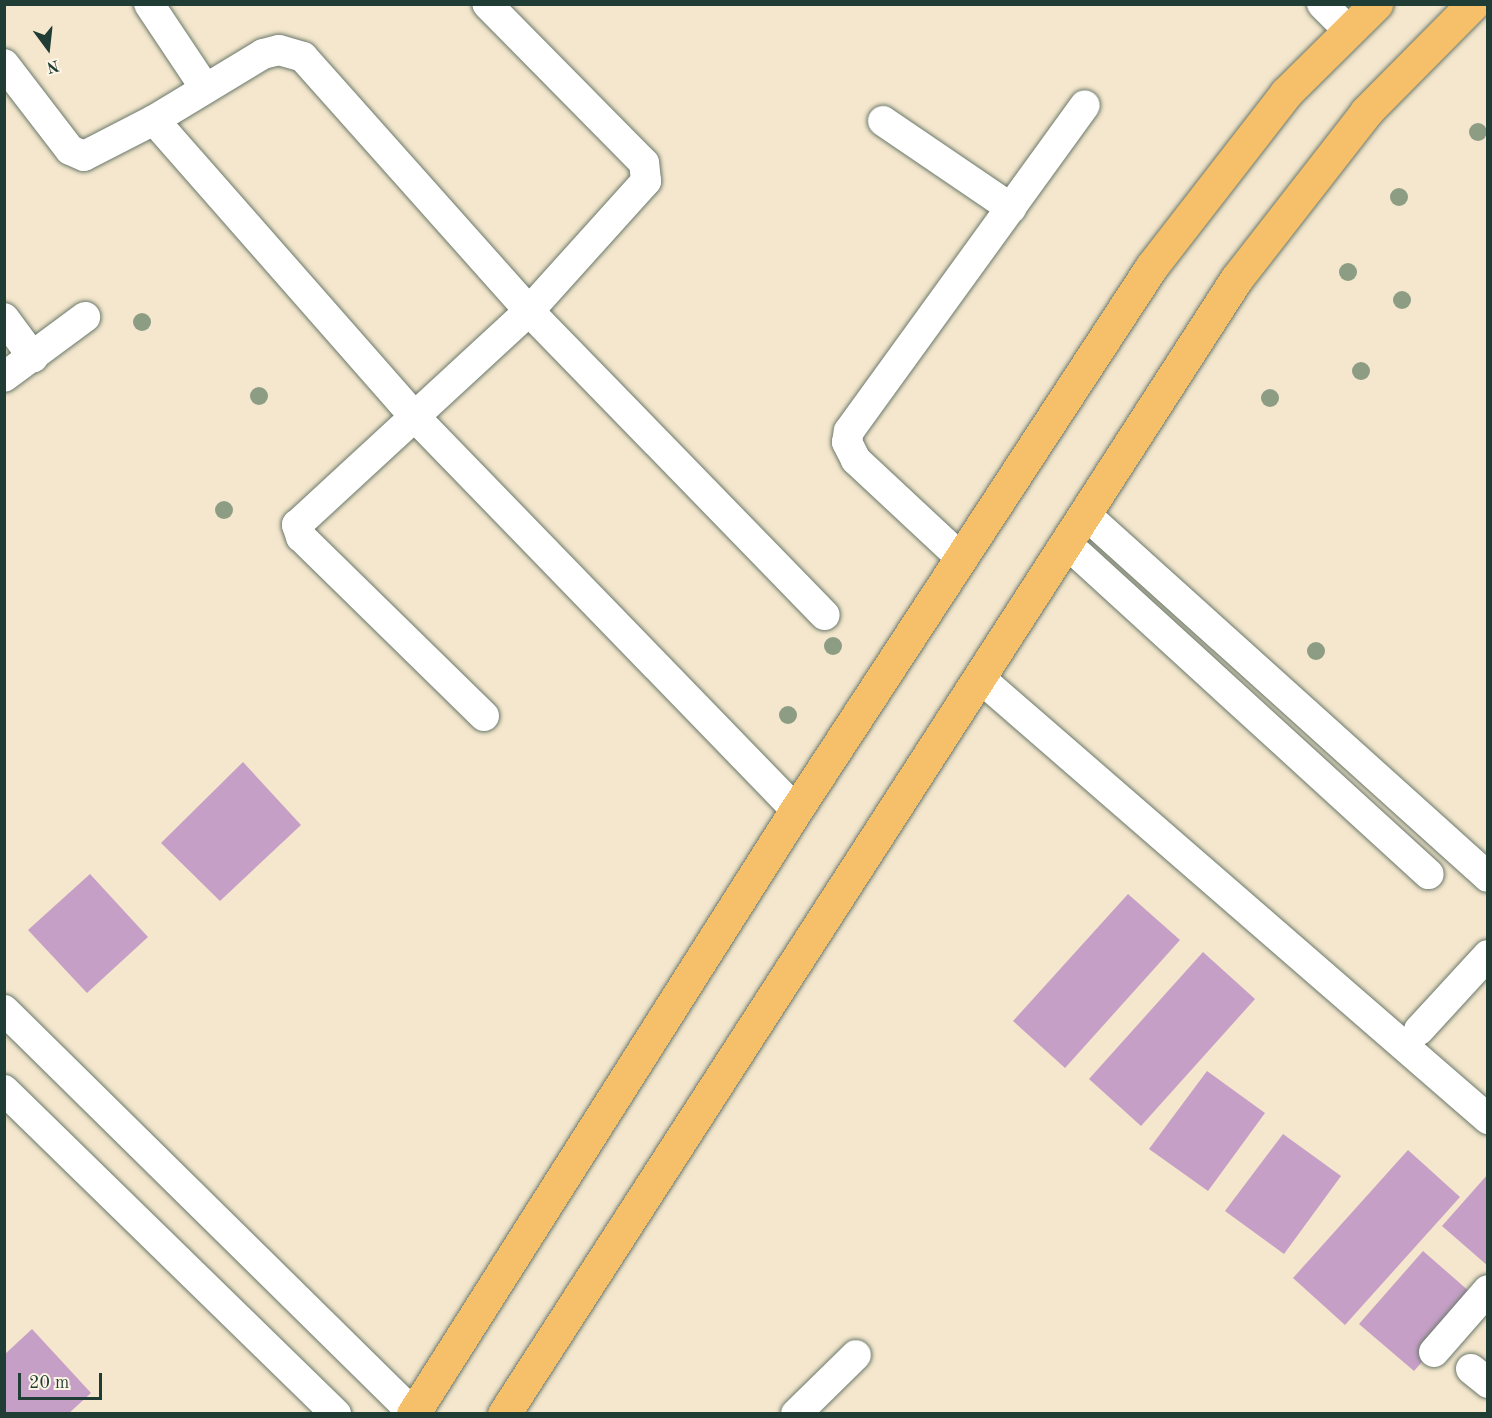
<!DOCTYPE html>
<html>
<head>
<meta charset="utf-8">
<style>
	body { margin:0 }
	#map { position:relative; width:1492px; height:1418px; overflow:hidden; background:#f4e7cd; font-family:"Old Standard TT",serif }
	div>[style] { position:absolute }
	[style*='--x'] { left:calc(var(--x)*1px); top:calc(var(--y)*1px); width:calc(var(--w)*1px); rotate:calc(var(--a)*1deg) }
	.building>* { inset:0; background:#c59fc6 }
	.roads { filter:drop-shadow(0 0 2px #6a786a) drop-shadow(0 0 2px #6a786a) }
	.minor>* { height:30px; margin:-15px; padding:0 15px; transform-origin:15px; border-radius:15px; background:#fff }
	.major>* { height:33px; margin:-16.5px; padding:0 16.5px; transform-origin:16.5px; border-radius:16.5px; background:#f6c06b }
	.trees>* { width:18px; height:18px; margin:-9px; border-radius:50%; background:#8d9d84 }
	span { translate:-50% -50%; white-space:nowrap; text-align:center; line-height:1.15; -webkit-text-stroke:4.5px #fcf5e5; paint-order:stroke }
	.frame { position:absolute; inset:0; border:6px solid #1f3d34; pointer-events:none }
	.north { position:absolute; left:18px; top:18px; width:60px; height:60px; -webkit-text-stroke:4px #fcf5e5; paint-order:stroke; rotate:165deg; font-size:16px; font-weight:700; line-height:24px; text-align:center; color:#1f3d34 }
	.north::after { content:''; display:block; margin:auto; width:21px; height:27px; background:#1f3d34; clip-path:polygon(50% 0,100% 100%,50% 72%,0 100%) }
	.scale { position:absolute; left:18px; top:1373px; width:84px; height:27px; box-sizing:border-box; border:3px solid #1f3d34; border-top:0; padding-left:8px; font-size:18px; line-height:21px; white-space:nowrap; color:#1f3d34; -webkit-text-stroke:4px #fcf5e5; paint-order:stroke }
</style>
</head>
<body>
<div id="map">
	<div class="building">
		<i style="clip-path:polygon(243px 762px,301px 825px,220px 901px,161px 843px)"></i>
		<i style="clip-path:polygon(90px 874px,148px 937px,87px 993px,28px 930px)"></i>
		<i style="clip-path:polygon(1128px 894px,1180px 940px,1065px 1068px,1013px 1021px)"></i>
		<i style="clip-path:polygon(1203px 952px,1255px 999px,1141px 1126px,1089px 1079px)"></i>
		<i style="clip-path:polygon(1207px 1071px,1265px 1113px,1208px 1191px,1149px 1149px)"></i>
		<i style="clip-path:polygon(1283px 1134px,1341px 1176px,1284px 1254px,1225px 1211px)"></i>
		<i style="clip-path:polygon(1408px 1150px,1460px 1197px,1345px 1325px,1293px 1278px)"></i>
		<i style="clip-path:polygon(1488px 1174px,1488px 1266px,1442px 1226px)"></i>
		<i style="clip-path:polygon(1423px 1251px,1478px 1299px,1414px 1371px,1359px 1324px)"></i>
		<i style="clip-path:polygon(32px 1329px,91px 1393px,68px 1414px,4px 1414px,4px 1355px)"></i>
	</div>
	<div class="roads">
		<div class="minor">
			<i style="--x:149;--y:4;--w:101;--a:56.3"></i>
			<i style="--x:1322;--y:4;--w:38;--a:45"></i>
			<i style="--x:4;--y:64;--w:108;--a:52.5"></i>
			<i style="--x:70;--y:150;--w:15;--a:23"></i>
			<i style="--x:84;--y:156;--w:79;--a:-27.2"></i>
			<i style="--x:154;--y:120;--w:127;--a:-31.2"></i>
			<i style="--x:263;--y:54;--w:16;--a:-14"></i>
			<i style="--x:279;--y:50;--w:25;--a:16"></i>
			<i style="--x:303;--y:57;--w:340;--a:48.3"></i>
			<i style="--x:529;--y:311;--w:424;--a:45.8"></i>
			<i style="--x:154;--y:120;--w:394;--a:48.7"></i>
			<i style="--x:414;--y:416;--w:549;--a:45.89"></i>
			<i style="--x:883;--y:121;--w:155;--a:34.2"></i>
			<i style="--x:4;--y:318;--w:49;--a:53.4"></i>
			<i style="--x:4;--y:377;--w:101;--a:-36.5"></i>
			<i style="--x:1085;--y:514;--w:542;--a:42.01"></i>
			<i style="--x:1066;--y:543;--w:491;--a:42.4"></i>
			<i style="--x:961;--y:558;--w:144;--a:-137"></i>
			<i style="--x:856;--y:460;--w:20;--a:-117"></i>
			<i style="--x:847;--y:442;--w:11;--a:-80"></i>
			<i style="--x:849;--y:431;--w:402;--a:-54.1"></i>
			<i style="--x:980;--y:678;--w:673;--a:40.96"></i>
			<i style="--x:484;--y:716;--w:256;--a:-135.6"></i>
			<i style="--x:301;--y:537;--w:13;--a:-108"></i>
			<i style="--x:297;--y:525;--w:316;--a:-42.7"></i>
			<i style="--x:529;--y:311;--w:175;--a:-48"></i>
			<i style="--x:646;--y:181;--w:18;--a:-96"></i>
			<i style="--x:644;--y:163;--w:223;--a:-134.6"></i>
			<i style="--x:4;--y:1010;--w:576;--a:44.58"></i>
			<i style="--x:1419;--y:1030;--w:102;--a:-47.4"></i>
			<i style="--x:4;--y:1090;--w:464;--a:44.3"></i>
			<i style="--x:1434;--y:1352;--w:82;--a:-48.9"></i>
			<i style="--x:1471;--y:1369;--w:22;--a:39"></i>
			<i style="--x:796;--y:1414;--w:84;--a:-44.5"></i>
		</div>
		<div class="major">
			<i style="--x:413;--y:1414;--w:715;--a:-57.62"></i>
			<i style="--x:796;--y:810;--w:650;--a:-56.8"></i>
			<i style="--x:1152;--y:266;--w:219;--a:-52.2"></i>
			<i style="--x:1286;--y:93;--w:127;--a:-44.7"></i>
			<i style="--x:504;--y:1414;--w:1352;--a:-57.17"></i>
			<i style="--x:1237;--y:278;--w:210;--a:-52.1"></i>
			<i style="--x:1366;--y:112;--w:152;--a:-45.3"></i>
		</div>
	</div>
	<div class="trees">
		<i style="left:1478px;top:132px"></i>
		<i style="left:1399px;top:197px"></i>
		<i style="left:1348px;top:272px"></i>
		<i style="left:1402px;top:300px"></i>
		<i style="left:142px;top:322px"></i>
		<i style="left:1361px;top:371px"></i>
		<i style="left:259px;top:396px"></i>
		<i style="left:1270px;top:398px"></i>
		<i style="left:224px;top:510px"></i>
		<i style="left:833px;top:646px"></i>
		<i style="left:1316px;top:651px"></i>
		<i style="left:788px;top:715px"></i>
	</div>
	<div class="frame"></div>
	<div class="north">N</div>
	<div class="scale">20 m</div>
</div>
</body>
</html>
